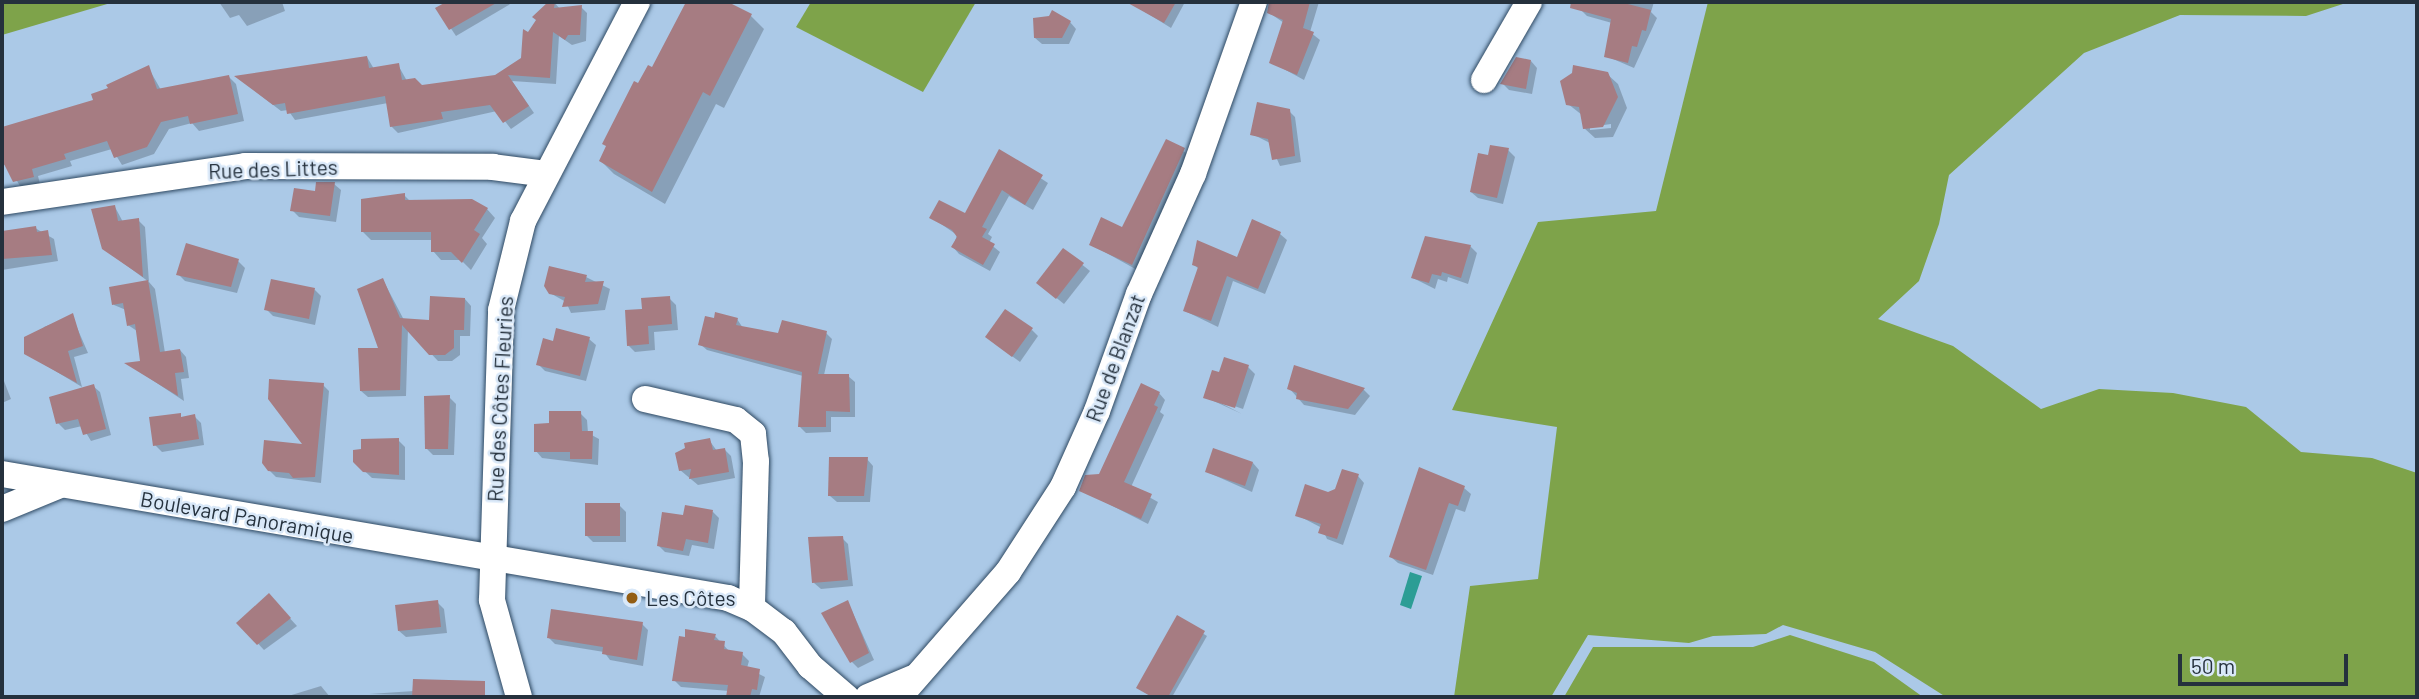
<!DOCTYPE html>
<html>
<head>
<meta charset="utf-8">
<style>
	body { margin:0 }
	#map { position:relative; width:2419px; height:699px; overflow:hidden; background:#abc9e7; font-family:Barlow,sans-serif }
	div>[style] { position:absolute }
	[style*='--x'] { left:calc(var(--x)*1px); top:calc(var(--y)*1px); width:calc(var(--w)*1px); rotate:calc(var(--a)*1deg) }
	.green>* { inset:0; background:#7ea34a }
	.water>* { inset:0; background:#2c9d95 }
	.shadow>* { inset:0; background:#0003 }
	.building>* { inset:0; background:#a67c82 }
	.roads { filter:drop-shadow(0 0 2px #2e4962) drop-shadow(0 0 2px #2e4962) }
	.street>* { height:26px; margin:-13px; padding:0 13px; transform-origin:13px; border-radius:13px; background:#fff }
	.dots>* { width:19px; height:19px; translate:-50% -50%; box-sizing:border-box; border:4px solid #d9e8f8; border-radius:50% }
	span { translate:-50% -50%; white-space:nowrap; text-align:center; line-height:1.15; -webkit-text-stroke:5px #d9e8f8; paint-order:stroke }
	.street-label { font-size:21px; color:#25313d }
	.poi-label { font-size:21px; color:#25313d }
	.left { translate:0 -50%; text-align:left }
	.frame { position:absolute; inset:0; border:4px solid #25313d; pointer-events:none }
	.scale { position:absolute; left:2178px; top:654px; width:170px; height:32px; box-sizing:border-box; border:4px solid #25313d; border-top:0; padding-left:9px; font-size:21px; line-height:24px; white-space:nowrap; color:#25313d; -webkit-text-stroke:5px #d9e8f8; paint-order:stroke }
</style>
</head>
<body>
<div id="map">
	<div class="green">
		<i style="clip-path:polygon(2px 2px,114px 2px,2px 35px)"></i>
		<i style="clip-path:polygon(811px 2px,976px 2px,923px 92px,796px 27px)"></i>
		<i style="clip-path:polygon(1708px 2px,2349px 2px,2306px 16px,2180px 15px,2084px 53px,1949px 175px,1939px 224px,1919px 281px,1878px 319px,1953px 346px,2041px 409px,2099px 389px,2173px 393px,2246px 407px,2301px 452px,2372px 458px,2417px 473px,2417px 697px,1946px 697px,1875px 652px,1783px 625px,1766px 634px,1713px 636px,1689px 643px,1588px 635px,1551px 697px,1454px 697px,1470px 586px,1538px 579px,1557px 427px,1452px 410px,1538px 222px,1656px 211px)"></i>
		<i style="clip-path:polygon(1790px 635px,1874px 662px,1923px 697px,1564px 697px,1593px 647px,1753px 647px)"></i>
	</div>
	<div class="water">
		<i style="clip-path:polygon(1410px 572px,1422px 576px,1411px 609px,1400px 605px)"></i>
	</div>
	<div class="shadow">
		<i style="clip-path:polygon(219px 2px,282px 2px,285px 11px,247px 26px,239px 15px,230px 18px)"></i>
		<i style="clip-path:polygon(450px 2px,511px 2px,512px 3px,456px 36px,438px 9px)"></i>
		<i style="clip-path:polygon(554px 2px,560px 9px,581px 7px,587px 13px,586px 41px,572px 45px,559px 36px,556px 84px,512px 81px,534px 113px,511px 129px,497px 111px,398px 133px,391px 126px,388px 103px,295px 120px,288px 110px,281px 111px,237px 77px,367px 57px,374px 69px,398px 65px,407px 81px,422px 87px,496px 77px,523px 59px,524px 42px)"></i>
		<i style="clip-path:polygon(689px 2px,724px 2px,751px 16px,764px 29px,724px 108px,716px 104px,665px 204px,614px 174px,601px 161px)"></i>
		<i style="clip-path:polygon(1129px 2px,1185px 2px,1171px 28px)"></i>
		<i style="clip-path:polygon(1275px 2px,1319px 2px,1310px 32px,1320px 40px,1304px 80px,1271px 62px,1284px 23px,1271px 14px)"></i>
		<i style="clip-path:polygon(1583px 2px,1654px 2px,1651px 12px,1657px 18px,1634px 68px,1606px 56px,1612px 23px,1587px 16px,1580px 9px)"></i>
		<i style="clip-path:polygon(1070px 22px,1076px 29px,1069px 44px,1042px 44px,1035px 38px)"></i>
		<i style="clip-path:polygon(1531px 61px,1537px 68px,1532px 94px,1509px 90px,1502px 83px)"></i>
		<i style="clip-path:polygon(148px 67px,161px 90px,229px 77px,236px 84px,244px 121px,199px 131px,192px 123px,169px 129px,154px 154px,122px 165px,112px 149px,70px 161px,72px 166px,38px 176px,40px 184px,22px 189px,7px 165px,2px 165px,2px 129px,96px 101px)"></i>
		<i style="clip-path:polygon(evenodd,1607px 74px,1618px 84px,1627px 108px,1613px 137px,1595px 138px,1584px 128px,1582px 115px,1568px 104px,1607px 74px,1611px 124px,1611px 128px,1590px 130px,1590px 127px,1611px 124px)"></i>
		<i style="clip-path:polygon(1289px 111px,1295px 117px,1301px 162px,1280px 166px,1270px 143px,1252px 134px)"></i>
		<i style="clip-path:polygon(1167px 141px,1191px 156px,1139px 271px,1092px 245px,1123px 229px)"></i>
		<i style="clip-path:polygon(1508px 150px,1515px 157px,1503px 204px,1478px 198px,1471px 192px,1489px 157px)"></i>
		<i style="clip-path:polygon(1000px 151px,1048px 183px,1033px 210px,1009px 196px,988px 234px,992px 237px,989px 243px,1000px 252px,990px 271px,959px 254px,953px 247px,957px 235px,931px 217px,966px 216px)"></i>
		<i style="clip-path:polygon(334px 184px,341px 190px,336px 222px,299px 217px,292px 210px)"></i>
		<i style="clip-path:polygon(404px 195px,411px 202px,487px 209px,495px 218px,482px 238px,487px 244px,471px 270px,461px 260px,441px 260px,433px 251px,433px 240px,371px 240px,363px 232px)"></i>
		<i style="clip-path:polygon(115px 207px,123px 222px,138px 220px,145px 227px,149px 282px,103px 248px)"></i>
		<i style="clip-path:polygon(35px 228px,54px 239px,58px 261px,2px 270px,2px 233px)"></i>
		<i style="clip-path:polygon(1280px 234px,1287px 240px,1265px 294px,1233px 281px,1218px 327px,1185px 311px,1199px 269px,1194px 265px,1238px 259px)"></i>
		<i style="clip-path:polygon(1470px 246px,1477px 253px,1468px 284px,1448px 277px,1447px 282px,1438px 279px,1435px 289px,1413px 278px)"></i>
		<i style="clip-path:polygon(1064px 250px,1090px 271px,1064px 304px,1038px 283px)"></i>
		<i style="clip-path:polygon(238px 261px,245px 268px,237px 293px,185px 281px,178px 274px)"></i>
		<i style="clip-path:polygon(586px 277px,610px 289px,605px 310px,571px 313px,566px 302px,550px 293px)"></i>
		<i style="clip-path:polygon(383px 280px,404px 320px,430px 322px,465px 299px,471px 306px,470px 336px,460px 336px,460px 355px,452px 361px,438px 361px,408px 329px,406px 396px,368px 397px,361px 391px,381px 350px)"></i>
		<i style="clip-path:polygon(149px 282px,155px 289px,165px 353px,180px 350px,186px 357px,189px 378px,181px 379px,184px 401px,128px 364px,142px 362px,137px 331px,128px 325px,126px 310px,114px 305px,111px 289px)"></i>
		<i style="clip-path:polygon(315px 290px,321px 296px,315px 325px,273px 316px,266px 309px)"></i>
		<i style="clip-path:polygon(669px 298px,676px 305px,678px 330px,654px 332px,655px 350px,635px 352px,628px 345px,644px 311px)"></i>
		<i style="clip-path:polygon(72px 316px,88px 353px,74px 357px,82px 387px,32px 357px,44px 327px)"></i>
		<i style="clip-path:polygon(737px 319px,743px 328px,779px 335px,826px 333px,832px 339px,824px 375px,848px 376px,855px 382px,855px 417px,831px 417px,831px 432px,806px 433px,800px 427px,803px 376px,707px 350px,700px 344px)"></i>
		<i style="clip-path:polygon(1032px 330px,1038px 336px,1020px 362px,994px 343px)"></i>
		<i style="clip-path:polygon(589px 339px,596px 345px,586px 381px,545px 371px,538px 364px,554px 343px)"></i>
		<i style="clip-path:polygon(1248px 367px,1255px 374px,1243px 409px,1211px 398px,1242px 414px,1205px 397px,1221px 374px)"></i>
		<i style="clip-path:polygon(1295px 367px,1364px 390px,1370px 396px,1355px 415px,1304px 405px,1289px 388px)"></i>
		<i style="clip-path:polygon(2px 376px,11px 399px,2px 403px)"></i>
		<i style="clip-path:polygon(323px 385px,329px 391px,321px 483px,276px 477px,269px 470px,306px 446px)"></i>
		<i style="clip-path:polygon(93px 386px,100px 392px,111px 435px,91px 441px,82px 426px,65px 430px,58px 423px)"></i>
		<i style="clip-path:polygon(1159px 393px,1165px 400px,1160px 412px,1164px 415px,1131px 487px,1158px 502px,1148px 524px,1081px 490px,1100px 476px)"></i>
		<i style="clip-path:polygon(449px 397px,456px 404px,454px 455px,433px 455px,426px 448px)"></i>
		<i style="clip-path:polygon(580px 413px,587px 420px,588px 433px,599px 439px,598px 465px,542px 458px,536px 451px,551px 425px)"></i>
		<i style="clip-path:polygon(194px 416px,201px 423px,204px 445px,162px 452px,155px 445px)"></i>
		<i style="clip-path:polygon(398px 440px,405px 447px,405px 480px,372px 478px,354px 461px,363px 451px)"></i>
		<i style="clip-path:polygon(709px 440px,717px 451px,725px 450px,731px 456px,735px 478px,698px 485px,680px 470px)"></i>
		<i style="clip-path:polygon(867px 459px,873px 466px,870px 502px,837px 502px,830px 496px)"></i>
		<i style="clip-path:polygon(1253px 463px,1259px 470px,1252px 492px,1207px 472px)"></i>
		<i style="clip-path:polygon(1358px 476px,1364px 483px,1343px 545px,1327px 539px,1322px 528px,1297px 515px)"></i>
		<i style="clip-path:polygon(1464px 488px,1471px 494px,1465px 512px,1456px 509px,1433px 575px,1398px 563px,1391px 557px)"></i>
		<i style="clip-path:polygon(619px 505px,626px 512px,626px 542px,593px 542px,586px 535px)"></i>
		<i style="clip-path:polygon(713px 512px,719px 518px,714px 549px,692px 545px,689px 556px,665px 552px,659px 546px,685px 517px)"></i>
		<i style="clip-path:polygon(842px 538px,848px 544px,853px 586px,821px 589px,814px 583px)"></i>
		<i style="clip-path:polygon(275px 602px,297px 626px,264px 650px,239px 623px)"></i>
		<i style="clip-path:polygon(437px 602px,444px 609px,447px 633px,406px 637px,399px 631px)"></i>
		<i style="clip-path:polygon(848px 602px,874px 660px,858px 668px,852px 662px)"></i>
		<i style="clip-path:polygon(1178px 618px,1207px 636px,1172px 697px,1152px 697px,1138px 688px)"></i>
		<i style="clip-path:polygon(642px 624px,648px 630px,643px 666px,610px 660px,604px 652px,555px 644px,548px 637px)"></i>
		<i style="clip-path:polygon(715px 636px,730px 652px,742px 654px,749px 661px,747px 668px,765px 677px,759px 697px,728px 697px,729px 691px,681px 687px,674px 680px)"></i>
		<i style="clip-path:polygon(321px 686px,330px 697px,285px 697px)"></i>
		<i style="clip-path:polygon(483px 690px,482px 697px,369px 694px,414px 691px)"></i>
	</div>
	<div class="building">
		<i style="clip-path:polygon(446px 2px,498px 2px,449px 30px,435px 8px)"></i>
		<i style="clip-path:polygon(548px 2px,555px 2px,554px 8px,582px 5px,580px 35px,568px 35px,565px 40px,553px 32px,550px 78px,508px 75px,529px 106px,503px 123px,490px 105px,441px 112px,443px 119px,390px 127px,385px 96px,287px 114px,285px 103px,273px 105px,234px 76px,367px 56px,369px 68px,399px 63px,402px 80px,415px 78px,422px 85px,495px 75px,521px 58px,523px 29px,528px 32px,536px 20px,532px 17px)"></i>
		<i style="clip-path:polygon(686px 2px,728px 2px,752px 14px,710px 96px,703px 92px,652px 192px,599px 161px,606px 146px,602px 144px,634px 81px,638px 83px,648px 65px,652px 67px)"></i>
		<i style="clip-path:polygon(1126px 2px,1176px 2px,1164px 23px)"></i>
		<i style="clip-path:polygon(1269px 2px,1310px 2px,1303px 28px,1314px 32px,1297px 75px,1269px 63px,1283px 20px,1267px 13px)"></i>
		<i style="clip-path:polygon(1571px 2px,1620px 2px,1651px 10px,1646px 31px,1642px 30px,1637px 47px,1632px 46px,1628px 63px,1604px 57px,1611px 19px,1570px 8px)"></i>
		<i style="clip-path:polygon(1052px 10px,1071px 21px,1062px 38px,1034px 38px,1033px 18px,1049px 16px)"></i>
		<i style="clip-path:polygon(1516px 57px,1531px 60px,1526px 89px,1500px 84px)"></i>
		<i style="clip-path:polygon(149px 65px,157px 89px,229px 75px,238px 114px,190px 124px,188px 116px,161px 122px,147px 147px,114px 158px,107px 141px,64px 154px,66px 159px,32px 169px,34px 177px,13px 182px,2px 160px,2px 127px,93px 100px,91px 94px,108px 88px,106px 85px)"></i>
		<i style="clip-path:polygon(1573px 65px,1608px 72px,1618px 97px,1603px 127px,1583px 129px,1579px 107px,1566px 105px,1560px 81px,1572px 73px)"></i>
		<i style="clip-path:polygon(1257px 102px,1290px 109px,1295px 156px,1272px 160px,1268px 139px,1250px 135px)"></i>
		<i style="clip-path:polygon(1166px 139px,1185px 148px,1132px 265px,1089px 245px,1101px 217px,1122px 227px)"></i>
		<i style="clip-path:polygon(1490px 145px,1509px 148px,1497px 198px,1470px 192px,1478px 153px,1488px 155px)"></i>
		<i style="clip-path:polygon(999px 149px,1043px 175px,1025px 205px,1002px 190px,982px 227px,987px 229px,982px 237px,995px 244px,983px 265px,951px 247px,957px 237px,952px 230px,929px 218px,939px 200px,965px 213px)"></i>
		<i style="clip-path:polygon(316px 182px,335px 182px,330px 216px,290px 211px,294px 188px,315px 191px)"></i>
		<i style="clip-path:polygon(405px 193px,405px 200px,472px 199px,488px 208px,474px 230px,480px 234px,462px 263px,451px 252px,431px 252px,431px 232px,361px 232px,361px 199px)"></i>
		<i style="clip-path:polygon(115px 205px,118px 221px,139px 218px,143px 277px,102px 249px,91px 209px)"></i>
		<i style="clip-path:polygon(1252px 219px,1281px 232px,1258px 289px,1227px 276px,1211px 321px,1183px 311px,1198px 267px,1192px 265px,1197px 240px,1237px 257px)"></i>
		<i style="clip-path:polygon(36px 226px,37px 232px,48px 230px,52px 255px,2px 259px,2px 231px)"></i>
		<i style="clip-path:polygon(1425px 236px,1471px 245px,1461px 278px,1442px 272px,1441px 276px,1432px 274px,1429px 283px,1411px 278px)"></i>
		<i style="clip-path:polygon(186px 243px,239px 259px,231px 287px,176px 275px)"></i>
		<i style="clip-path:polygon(1063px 248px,1084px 263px,1056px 299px,1036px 283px)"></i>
		<i style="clip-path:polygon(549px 266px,587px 275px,585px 282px,604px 281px,598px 304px,562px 307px,565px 297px,549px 294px,544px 286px)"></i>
		<i style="clip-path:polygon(383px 278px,400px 318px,429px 320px,430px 296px,465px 298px,464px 330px,454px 330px,454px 348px,445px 355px,429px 355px,402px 325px,400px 390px,360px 391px,358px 348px,378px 348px,357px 289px)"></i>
		<i style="clip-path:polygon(271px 279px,315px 288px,309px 319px,264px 310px)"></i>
		<i style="clip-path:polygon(148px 280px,160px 352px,180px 349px,184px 372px,175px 373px,178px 396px,124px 363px,140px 361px,135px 324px,127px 326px,123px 303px,112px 305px,109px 287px)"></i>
		<i style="clip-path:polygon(670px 296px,672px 324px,648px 326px,649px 344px,627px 346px,625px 310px,642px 309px,641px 298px)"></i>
		<i style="clip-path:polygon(1005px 309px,1033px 328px,1012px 357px,985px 337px)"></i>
		<i style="clip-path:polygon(715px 312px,738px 318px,736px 325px,778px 333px,782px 320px,827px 331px,818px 374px,849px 374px,850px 412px,826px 411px,826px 427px,798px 427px,802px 372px,698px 345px,705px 316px,714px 318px)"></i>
		<i style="clip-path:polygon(73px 313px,83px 346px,68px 351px,77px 383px,24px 354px,24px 337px)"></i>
		<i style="clip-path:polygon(556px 328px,590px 337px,580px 376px,536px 365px,543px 338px,553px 341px)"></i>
		<i style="clip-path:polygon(1224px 357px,1249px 365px,1235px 408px,1203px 398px,1212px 370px,1219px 372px)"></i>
		<i style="clip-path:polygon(1294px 365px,1365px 388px,1348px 409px,1296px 399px,1297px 393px,1287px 389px)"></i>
		<i style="clip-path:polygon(269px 379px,324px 383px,315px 477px,293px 478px,289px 473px,268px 471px,262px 463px,264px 440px,302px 444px,268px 399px)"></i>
		<i style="clip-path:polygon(1141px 383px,1160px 392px,1154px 405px,1158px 407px,1124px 482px,1152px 494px,1141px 519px,1079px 491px,1085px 475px,1099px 474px)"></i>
		<i style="clip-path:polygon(94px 384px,106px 429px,83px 435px,78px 419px,56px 424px,49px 397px)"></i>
		<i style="clip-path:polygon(450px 395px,448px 449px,425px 449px,424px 396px)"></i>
		<i style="clip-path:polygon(549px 411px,581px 411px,582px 431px,593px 431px,592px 459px,570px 459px,570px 452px,534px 452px,534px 424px,549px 423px)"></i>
		<i style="clip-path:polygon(181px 413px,181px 417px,195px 414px,199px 439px,153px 446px,149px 417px)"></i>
		<i style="clip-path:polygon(399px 438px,399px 475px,363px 472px,353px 462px,353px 450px,361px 449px,361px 439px)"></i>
		<i style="clip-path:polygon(710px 438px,713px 450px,725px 448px,729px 472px,689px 479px,691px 469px,679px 471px,675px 453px,685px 448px,684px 443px)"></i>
		<i style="clip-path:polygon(1213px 448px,1253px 462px,1245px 486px,1205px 472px)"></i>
		<i style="clip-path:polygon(829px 457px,868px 457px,864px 496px,828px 496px)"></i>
		<i style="clip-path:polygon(1419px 467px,1465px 486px,1458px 506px,1449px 503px,1426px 570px,1389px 557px)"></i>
		<i style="clip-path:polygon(1342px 469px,1359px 474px,1337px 539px,1318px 533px,1321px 524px,1295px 516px,1305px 484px,1328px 492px,1335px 489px)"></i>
		<i style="clip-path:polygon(585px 503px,620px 503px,620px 536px,585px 536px)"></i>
		<i style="clip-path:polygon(685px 505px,713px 510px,708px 543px,686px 539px,683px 551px,657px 546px,662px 512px,683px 515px)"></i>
		<i style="clip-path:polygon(843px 536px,848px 580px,812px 583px,808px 537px)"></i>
		<i style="clip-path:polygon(269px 593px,291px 618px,257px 645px,236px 623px)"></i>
		<i style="clip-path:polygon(438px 600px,441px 627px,398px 631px,395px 605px)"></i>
		<i style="clip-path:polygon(848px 600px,869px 653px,850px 663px,821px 613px)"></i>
		<i style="clip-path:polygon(551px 609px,643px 622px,637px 660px,602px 654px,603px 647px,547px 638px)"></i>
		<i style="clip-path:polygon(1177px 615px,1205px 631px,1168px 697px,1152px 697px,1136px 688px)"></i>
		<i style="clip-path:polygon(685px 629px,716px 634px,714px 640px,725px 641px,724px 649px,743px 652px,741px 665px,760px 669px,757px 690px,752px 689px,750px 697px,726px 697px,728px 685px,672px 681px,679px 636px,685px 637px)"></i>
		<i style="clip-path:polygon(413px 679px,485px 681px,485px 697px,412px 697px)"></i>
	</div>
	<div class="roads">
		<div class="street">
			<i style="--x:1484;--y:80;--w:90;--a:-60"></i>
			<i style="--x:2;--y:202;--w:246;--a:-8.4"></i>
			<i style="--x:245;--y:166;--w:248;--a:0.2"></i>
			<i style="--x:493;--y:167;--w:53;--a:7.5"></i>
			<i style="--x:645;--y:399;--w:93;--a:13"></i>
			<i style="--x:736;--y:420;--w:22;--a:39"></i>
			<i style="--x:753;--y:434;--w:27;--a:84"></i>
			<i style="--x:756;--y:461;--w:147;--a:91.6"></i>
			<i style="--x:2;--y:474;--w:737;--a:9.69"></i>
			<i style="--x:728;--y:598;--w:26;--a:23"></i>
			<i style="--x:752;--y:608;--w:40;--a:37"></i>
			<i style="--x:784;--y:632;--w:43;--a:52.6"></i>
			<i style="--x:810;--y:666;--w:48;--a:40.7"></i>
			<i style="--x:2;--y:509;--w:63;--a:-22.5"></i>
			<i style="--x:519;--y:697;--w:101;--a:-105.6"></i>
			<i style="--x:492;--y:600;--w:290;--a:-88.2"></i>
			<i style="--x:501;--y:310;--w:92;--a:-76.1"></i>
			<i style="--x:523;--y:221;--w:247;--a:-62.5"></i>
			<i style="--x:868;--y:697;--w:49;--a:-22.9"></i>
			<i style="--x:899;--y:697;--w:166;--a:-48.9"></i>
			<i style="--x:1008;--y:572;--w:101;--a:-57.1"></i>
			<i style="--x:1063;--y:487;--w:83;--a:-65.9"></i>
			<i style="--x:1097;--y:411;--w:124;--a:-70.3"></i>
			<i style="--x:1139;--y:294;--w:132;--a:-65.8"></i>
			<i style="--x:1193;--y:174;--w:182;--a:-70.5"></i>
		</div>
	</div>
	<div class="dots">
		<i style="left:632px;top:598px;background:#935d13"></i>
	</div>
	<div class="street-label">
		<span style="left:273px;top:169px;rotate:-2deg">Rue des Littes</span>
		<span style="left:1115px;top:358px;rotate:-70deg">Rue de Blanzat</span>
		<span style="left:500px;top:399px;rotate:-87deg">Rue des Côtes Fleuries</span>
		<span style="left:247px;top:517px;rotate:10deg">Boulevard Panoramique</span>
	</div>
	<div class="poi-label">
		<span class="left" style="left:646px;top:598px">Les Côtes</span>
	</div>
	<div class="frame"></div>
	<div class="scale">50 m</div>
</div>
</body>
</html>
